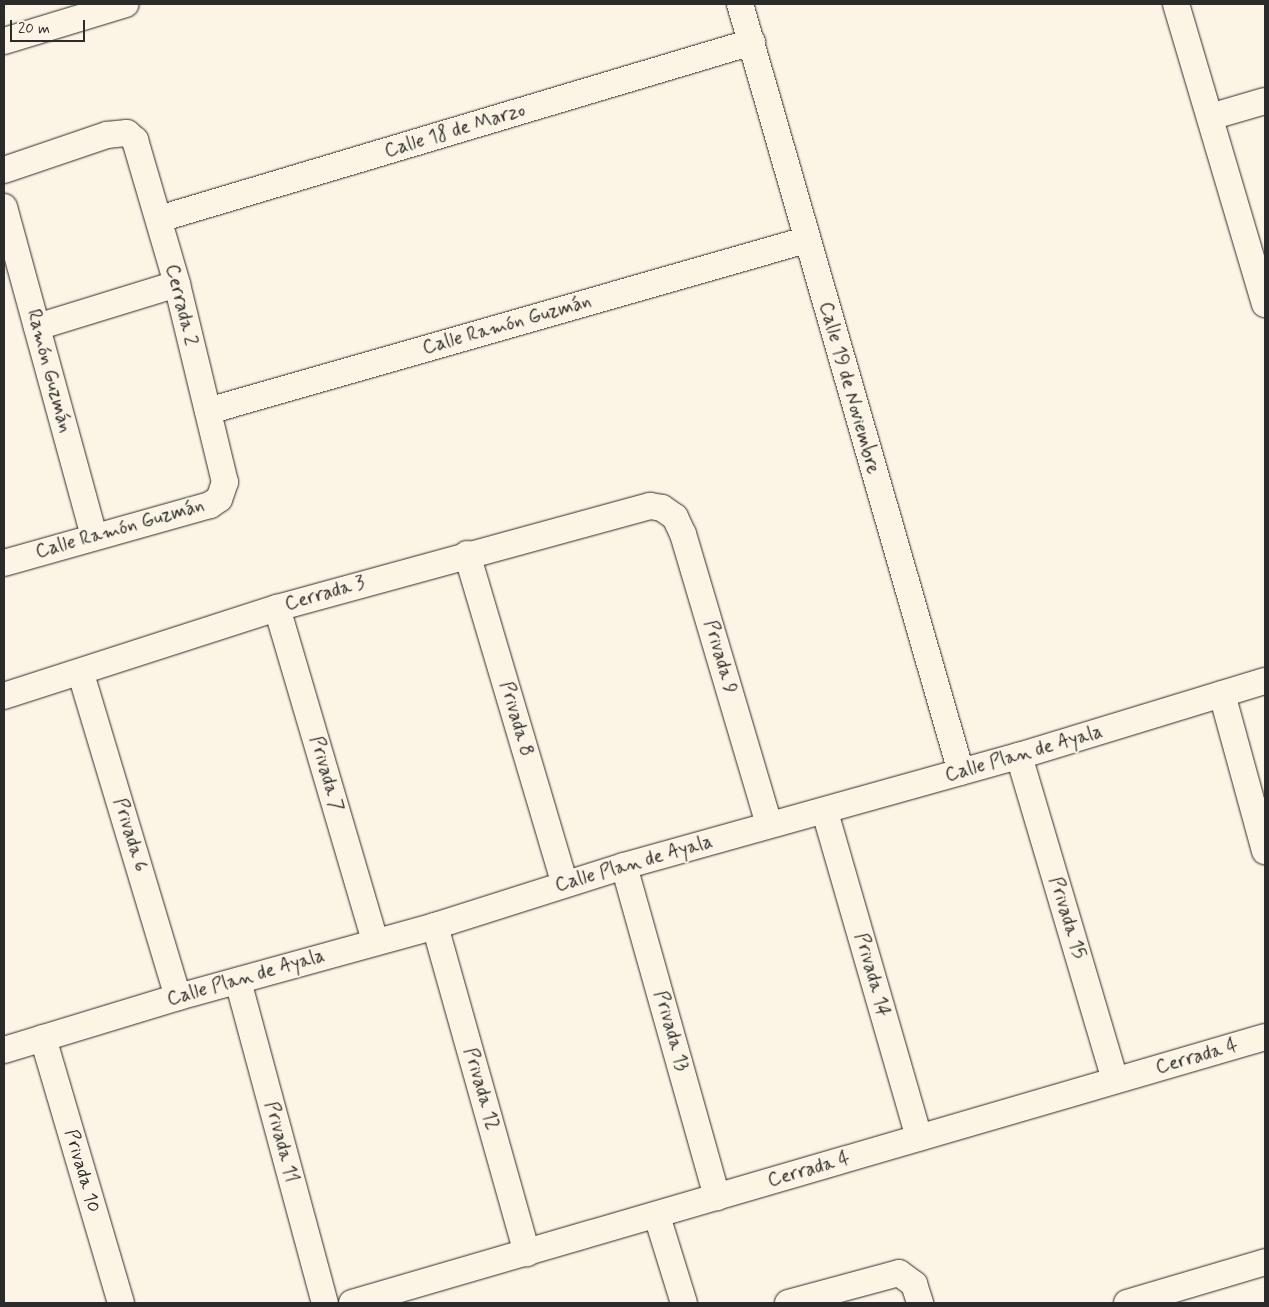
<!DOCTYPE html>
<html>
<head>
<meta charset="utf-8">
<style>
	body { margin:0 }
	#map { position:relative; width:1269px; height:1307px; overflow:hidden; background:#fcf5e5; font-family:Mynerve,sans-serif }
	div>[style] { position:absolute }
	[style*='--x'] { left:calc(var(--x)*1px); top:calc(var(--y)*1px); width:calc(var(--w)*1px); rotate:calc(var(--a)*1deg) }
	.roads { filter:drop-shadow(0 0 1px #2b2b2b) drop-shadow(0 0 1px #2b2b2b) }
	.street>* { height:26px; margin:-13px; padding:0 13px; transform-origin:13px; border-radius:13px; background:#fcf5e5 }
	span { translate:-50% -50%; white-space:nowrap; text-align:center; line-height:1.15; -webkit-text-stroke:4px #fcf5e5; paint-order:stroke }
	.street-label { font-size:19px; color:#2b2b2b }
	.frame { position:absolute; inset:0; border:5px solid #2b2b2b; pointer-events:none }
	.scale { position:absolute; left:10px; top:20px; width:75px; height:22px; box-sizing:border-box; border:2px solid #2b2b2b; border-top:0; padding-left:6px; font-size:15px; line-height:18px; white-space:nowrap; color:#2b2b2b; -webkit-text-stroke:4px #fcf5e5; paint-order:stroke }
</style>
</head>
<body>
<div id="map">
	<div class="roads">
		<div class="street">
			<i style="--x:740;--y:4;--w:799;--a:73.95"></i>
			<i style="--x:1176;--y:4;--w:313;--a:73.5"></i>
			<i style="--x:4;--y:41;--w:127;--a:-16.9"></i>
			<i style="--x:1210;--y:117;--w:57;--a:-16.2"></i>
			<i style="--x:4;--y:170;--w:109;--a:-18.8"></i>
			<i style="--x:107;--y:135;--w:20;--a:-6"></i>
			<i style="--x:127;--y:133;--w:11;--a:41"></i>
			<i style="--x:135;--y:140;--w:150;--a:73.7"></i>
			<i style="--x:177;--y:284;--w:204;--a:76.4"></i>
			<i style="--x:225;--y:482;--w:18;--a:109"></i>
			<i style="--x:219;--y:499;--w:11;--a:146"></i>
			<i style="--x:210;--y:505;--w:214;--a:164.3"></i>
			<i style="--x:4;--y:207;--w:341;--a:74.7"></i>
			<i style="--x:159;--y:219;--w:619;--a:-16.62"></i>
			<i style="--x:37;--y:327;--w:146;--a:-17.1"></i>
			<i style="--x:208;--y:411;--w:622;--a:-15.96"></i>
			<i style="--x:467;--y:554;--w:344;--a:73.5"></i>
			<i style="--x:277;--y:608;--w:347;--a:73.6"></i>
			<i style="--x:81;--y:674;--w:337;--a:73.3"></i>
			<i style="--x:1222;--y:694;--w:163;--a:74.7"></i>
			<i style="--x:4;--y:696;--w:287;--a:-17.9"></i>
			<i style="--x:277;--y:608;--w:387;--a:-15.3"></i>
			<i style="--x:650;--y:506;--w:12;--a:9"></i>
			<i style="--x:662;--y:508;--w:16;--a:35"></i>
			<i style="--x:675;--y:517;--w:19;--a:65"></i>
			<i style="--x:683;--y:534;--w:303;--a:73.5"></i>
			<i style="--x:1019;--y:756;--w:338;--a:73.5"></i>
			<i style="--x:825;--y:812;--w:339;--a:73.9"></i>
			<i style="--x:624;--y:866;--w:344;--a:74.3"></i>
			<i style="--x:435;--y:926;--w:340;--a:74.3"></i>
			<i style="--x:238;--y:981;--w:334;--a:74.9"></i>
			<i style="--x:43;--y:1038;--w:276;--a:73.6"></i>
			<i style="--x:4;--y:1050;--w:182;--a:-16.9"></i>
			<i style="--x:178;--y:997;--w:267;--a:-15.4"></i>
			<i style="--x:435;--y:926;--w:198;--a:-17.6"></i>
			<i style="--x:624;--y:866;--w:410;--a:-15.6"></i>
			<i style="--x:1019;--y:756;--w:257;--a:-17"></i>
			<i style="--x:657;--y:1216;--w:91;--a:72.8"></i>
			<i style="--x:352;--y:1303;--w:951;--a:-16.24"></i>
			<i style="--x:788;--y:1303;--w:115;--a:-15.1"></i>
			<i style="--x:899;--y:1273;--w:19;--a:36"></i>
			<i style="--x:914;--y:1284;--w:20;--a:72"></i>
			<i style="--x:1127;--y:1303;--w:144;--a:-16.5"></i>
		</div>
	</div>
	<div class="street-label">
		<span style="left:455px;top:131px;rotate:-17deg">Calle 18 de Marzo</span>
		<span style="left:181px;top:305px;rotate:76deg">Cerrada 2</span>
		<span style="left:507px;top:325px;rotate:-16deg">Calle Ramón Guzmán</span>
		<span style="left:49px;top:371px;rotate:75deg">Ramón Guzmán</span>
		<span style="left:849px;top:388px;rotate:74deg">Calle 19 de Noviembre</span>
		<span style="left:120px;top:529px;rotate:-16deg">Calle Ramón Guzmán</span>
		<span style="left:325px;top:594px;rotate:-16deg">Cerrada 3</span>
		<span style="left:720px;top:657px;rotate:74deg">Privada 9</span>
		<span style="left:516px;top:719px;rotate:74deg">Privada 8</span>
		<span style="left:1024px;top:754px;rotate:-16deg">Calle Plan de Ayala</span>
		<span style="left:326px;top:774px;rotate:74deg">Privada 7</span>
		<span style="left:130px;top:835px;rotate:73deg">Privada 6</span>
		<span style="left:634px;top:864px;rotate:-16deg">Calle Plan de Ayala</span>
		<span style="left:1067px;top:918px;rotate:73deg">Privada 15</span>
		<span style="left:872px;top:975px;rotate:74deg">Privada 14</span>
		<span style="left:246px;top:978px;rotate:-16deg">Calle Plan de Ayala</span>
		<span style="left:671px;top:1031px;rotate:74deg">Privada 13</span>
		<span style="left:1197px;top:1057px;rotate:-16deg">Cerrada 4</span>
		<span style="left:481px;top:1089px;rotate:74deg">Privada 12</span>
		<span style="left:281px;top:1142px;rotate:75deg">Privada 11</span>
		<span style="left:809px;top:1170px;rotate:-16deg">Cerrada 4</span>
		<span style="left:82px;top:1171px;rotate:74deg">Privada 10</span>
	</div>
	<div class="frame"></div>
	<div class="scale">20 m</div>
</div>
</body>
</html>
